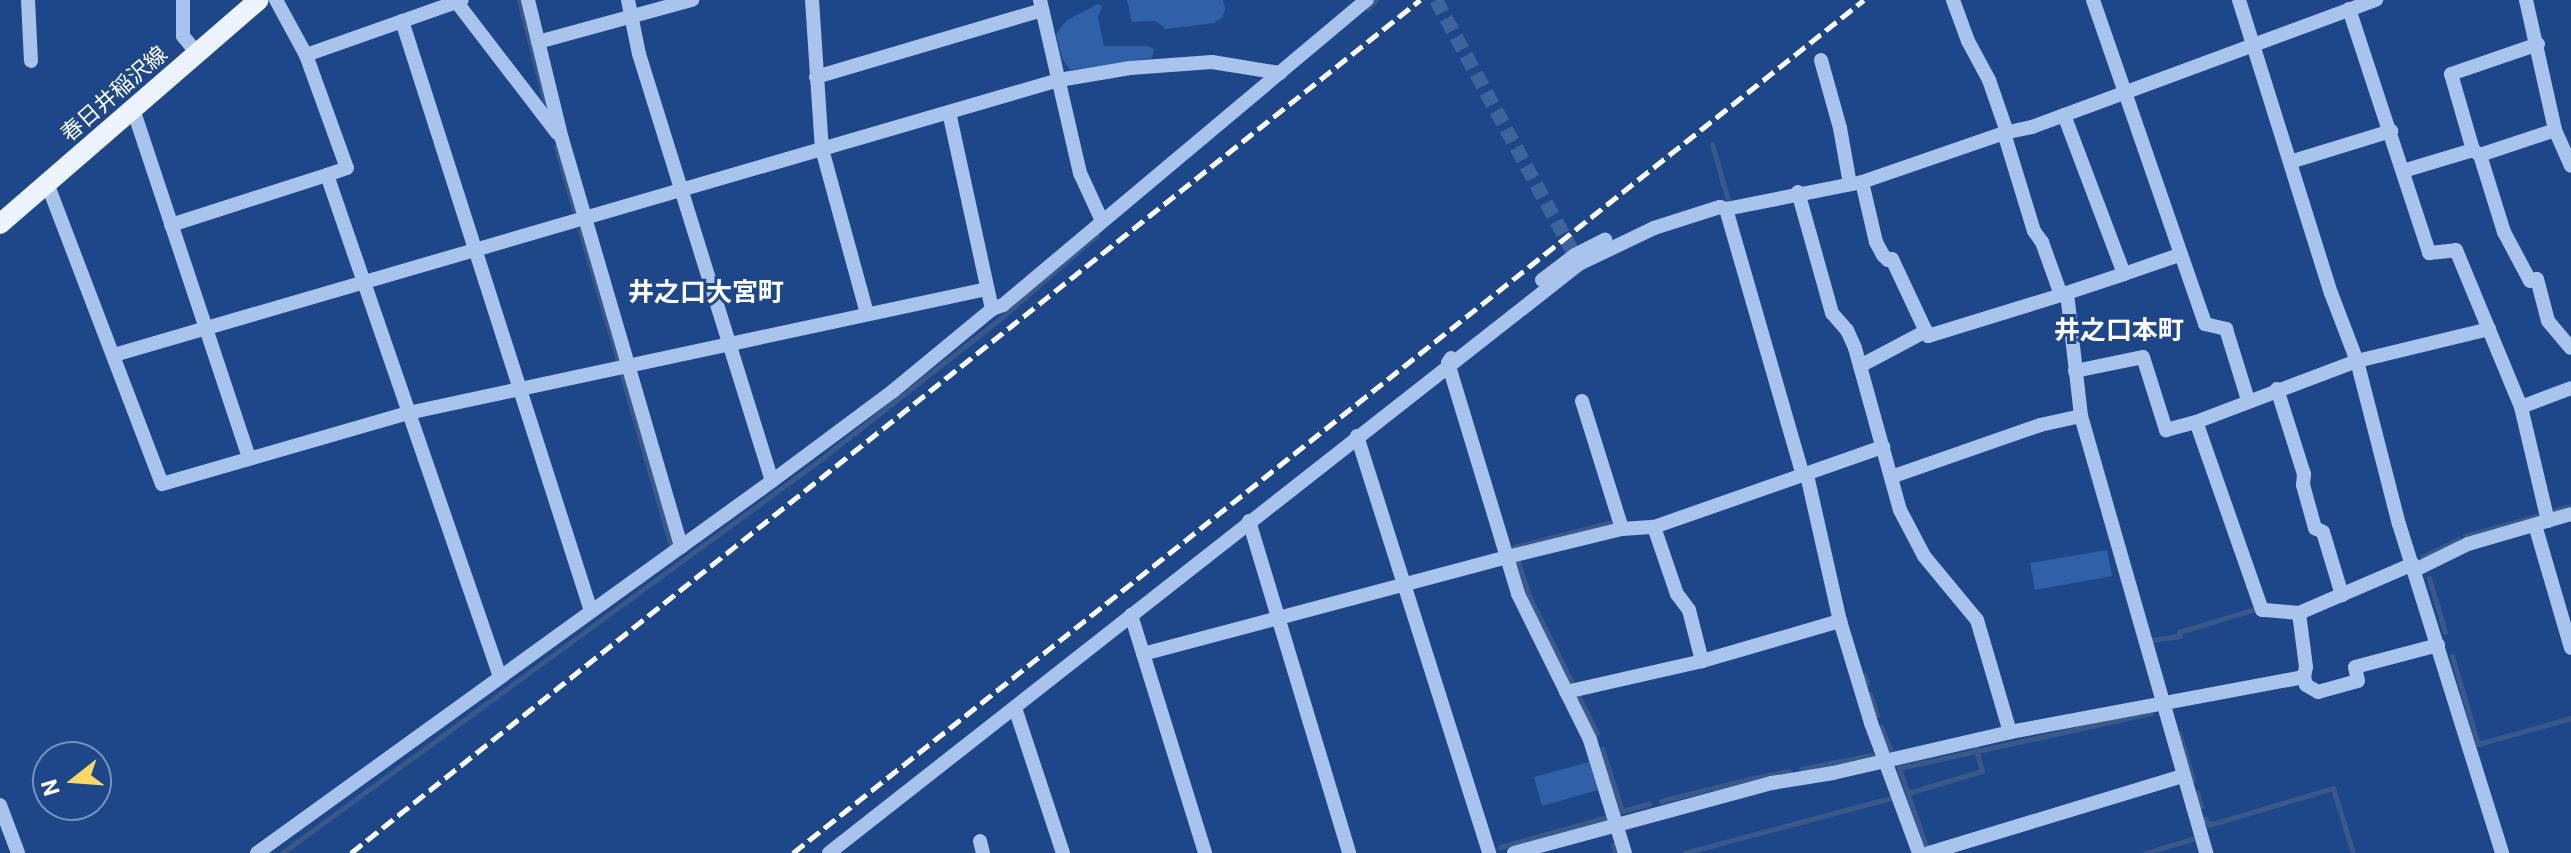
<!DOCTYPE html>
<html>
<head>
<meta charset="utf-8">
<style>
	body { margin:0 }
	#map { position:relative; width:2571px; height:853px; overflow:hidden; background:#1d4789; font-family:Roboto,"Noto Sans JP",sans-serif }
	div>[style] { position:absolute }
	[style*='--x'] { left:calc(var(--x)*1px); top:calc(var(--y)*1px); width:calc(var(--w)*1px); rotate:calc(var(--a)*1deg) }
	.green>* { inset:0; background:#3060a7 }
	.stream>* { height:5px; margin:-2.5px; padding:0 2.5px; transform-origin:2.5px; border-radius:2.5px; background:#3a5989 }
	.minor-tunnel>* { height:14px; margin-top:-7px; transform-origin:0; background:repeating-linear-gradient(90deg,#3f639b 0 14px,transparent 0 21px) }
	.minor>* { height:14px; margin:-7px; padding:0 7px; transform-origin:7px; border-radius:7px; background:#a8c3ec }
	.major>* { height:20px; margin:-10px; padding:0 10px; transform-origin:10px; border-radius:10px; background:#edf3ff }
	.rail>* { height:5px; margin-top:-2.5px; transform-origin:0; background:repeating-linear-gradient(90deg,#fff 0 14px,transparent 0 20px) }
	span { translate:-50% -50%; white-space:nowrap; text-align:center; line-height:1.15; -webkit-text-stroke:6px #1d4789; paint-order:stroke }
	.street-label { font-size:22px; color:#fff }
	.quarter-label { font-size:26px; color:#fff; font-weight:700 }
	.north { position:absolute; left:32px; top:741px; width:80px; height:80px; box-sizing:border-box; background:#1d4789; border:2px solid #7791b8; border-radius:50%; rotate:253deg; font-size:22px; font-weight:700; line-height:32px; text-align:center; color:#fff }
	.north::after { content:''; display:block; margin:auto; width:28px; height:36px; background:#fbd866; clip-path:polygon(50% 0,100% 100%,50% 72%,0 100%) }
</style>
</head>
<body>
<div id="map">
	<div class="green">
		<i style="clip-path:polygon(1127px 0,1223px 0,1225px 9px,1223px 17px,1214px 23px,1166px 29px,1156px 21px,1132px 22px)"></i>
		<i style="clip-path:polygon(1098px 4px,1102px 6px,1098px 18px,1104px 46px,1148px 46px,1154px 49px,1152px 58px,1070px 70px,1062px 58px,1056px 34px,1067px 20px)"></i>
		<i style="clip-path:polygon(2107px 550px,2112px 576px,2035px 590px,2030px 563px)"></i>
		<i style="clip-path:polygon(1589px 762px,1598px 790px,1542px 806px,1534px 777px)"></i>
	</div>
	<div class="stream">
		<i style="--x:519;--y:0;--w:105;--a:75.7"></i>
		<i style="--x:1368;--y:8;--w:11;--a:-45"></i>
		<i style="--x:1712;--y:144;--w:58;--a:74.1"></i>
		<i style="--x:556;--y:147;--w:65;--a:73.8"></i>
		<i style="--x:580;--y:230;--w:135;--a:73.7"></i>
		<i style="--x:622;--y:375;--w:174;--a:74"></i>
		<i style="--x:2555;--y:510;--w:16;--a:-14"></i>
		<i style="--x:2465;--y:536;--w:74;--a:-15.7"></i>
		<i style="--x:1514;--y:547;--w:98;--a:-14.2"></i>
		<i style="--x:2422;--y:557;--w:41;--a:-25.9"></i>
		<i style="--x:1518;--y:562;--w:36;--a:72"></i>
		<i style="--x:1529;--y:596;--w:97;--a:63.7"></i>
		<i style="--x:2429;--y:578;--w:56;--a:73.5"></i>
		<i style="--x:2151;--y:640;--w:29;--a:-8"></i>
		<i style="--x:2180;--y:636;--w:4;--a:-104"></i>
		<i style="--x:2179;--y:632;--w:76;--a:-16.8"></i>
		<i style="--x:2452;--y:656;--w:92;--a:73.5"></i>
		<i style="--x:2478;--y:744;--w:97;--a:-15.6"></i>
		<i style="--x:1864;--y:675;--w:9;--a:69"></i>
		<i style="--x:1870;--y:694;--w:22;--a:72"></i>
		<i style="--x:1578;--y:695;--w:43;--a:64"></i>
		<i style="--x:1881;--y:727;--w:24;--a:68"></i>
		<i style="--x:2179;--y:733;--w:49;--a:73.4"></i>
		<i style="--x:1602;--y:749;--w:65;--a:72.1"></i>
		<i style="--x:1622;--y:811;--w:28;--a:-15"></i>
		<i style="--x:1801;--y:769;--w:72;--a:-11.2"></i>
		<i style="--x:1745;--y:780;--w:45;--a:-11.6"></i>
		<i style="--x:1713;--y:788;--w:29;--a:-14"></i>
		<i style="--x:2197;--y:792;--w:15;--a:74"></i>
		<i style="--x:1908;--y:793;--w:77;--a:-16.6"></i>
		<i style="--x:1982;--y:771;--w:23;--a:-105"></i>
		<i style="--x:1661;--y:801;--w:49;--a:-14.3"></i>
		<i style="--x:2205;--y:819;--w:7;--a:56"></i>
		<i style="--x:2209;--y:825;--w:129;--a:-16.6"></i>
		<i style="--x:2333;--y:788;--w:68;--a:72.9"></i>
		<i style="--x:1613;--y:845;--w:8;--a:76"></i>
		<i style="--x:1926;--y:846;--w:83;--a:-109.1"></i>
		<i style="--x:1899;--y:768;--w:258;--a:-12.3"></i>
		<i style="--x:1500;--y:847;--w:108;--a:-15.6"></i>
		<i style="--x:282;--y:853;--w:666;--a:-36.15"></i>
		<i style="--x:820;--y:460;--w:222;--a:-38.1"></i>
		<i style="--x:995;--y:323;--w:135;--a:-40.8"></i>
		<i style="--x:1684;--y:853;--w:214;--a:-14.9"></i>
		<i style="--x:2145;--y:853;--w:50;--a:-16.3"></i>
	</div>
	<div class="minor-tunnel">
		<i style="--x:1436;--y:0;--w:285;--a:61.5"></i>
	</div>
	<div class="minor">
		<i style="--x:28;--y:0;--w:61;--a:87.2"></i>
		<i style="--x:183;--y:0;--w:36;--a:90"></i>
		<i style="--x:183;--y:36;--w:22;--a:51"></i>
		<i style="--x:276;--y:0;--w:63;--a:61.4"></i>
		<i style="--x:306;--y:55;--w:120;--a:70.1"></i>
		<i style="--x:347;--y:168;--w:21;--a:161"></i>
		<i style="--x:327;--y:175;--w:531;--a:70.98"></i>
		<i style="--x:455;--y:0;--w:168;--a:52.5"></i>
		<i style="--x:528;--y:0;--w:143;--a:76.3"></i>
		<i style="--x:562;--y:139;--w:425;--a:73.7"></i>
		<i style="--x:628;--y:0;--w:55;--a:78.5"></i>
		<i style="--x:639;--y:54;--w:447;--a:72.7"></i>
		<i style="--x:812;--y:0;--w:149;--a:86.2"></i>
		<i style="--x:822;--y:149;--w:171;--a:74.7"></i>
		<i style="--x:1040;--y:0;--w:178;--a:77"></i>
		<i style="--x:1080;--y:173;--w:53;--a:65.4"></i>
		<i style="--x:1953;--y:0;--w:44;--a:69.9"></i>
		<i style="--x:1968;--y:41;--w:44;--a:61.7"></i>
		<i style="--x:1989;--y:80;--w:55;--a:70.9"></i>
		<i style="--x:2093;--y:0;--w:343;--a:70.9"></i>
		<i style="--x:2205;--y:324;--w:22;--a:13"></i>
		<i style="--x:2226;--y:329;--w:74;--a:72.8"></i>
		<i style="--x:2239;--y:0;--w:307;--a:72.6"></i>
		<i style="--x:2331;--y:293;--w:73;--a:69.1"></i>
		<i style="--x:2357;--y:361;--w:168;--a:75.6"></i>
		<i style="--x:2399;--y:524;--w:345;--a:72.6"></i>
		<i style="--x:2526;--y:0;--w:133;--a:77.4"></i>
		<i style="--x:2555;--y:130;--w:39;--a:66"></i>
		<i style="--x:2349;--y:9;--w:257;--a:71.8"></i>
		<i style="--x:2429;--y:253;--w:27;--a:-6"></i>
		<i style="--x:2456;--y:250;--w:170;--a:67.5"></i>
		<i style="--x:2521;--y:407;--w:117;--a:76.7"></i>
		<i style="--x:402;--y:21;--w:620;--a:72.24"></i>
		<i style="--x:538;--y:42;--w:160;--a:-15.3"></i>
		<i style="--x:306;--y:55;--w:165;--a:-19.4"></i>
		<i style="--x:1821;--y:60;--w:71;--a:74.4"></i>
		<i style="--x:1840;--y:128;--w:57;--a:79.9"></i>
		<i style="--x:816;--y:77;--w:236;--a:-16.5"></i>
		<i style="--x:133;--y:109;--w:368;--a:71.6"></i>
		<i style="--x:949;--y:112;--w:202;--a:77.7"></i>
		<i style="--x:992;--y:309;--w:12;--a:-20"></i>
		<i style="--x:1003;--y:305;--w:475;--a:-40"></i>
		<i style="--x:2064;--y:115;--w:170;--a:69.3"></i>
		<i style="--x:2124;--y:274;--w:60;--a:161.6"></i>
		<i style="--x:2004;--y:133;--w:102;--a:73"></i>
		<i style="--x:2034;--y:231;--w:14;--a:54"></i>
		<i style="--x:2042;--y:242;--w:56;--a:70.3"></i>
		<i style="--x:2061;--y:295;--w:6;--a:-18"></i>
		<i style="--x:2067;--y:293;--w:124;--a:83.5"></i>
		<i style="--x:2081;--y:416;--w:455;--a:74"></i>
		<i style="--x:2473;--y:150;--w:79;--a:-106.1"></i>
		<i style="--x:2451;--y:74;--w:92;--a:-19"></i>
		<i style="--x:2480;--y:155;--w:81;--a:72.7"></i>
		<i style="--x:2504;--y:232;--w:55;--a:62"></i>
		<i style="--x:2530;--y:281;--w:7;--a:-16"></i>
		<i style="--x:2537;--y:279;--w:43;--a:75.3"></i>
		<i style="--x:2548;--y:321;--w:35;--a:50"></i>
		<i style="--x:2290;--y:162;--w:106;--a:-17.1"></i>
		<i style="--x:2403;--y:171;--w:73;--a:-16.7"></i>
		<i style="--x:2473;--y:150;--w:9;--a:36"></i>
		<i style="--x:2480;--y:155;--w:79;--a:-18.4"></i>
		<i style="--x:1862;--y:182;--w:62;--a:76.9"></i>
		<i style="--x:1876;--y:242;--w:15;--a:62"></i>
		<i style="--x:1883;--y:255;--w:7;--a:45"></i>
		<i style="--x:1888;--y:260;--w:4;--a:-14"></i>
		<i style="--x:1892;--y:259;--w:85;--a:64.9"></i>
		<i style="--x:1928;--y:336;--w:139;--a:-17.1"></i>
		<i style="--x:47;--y:183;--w:322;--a:69.1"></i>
		<i style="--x:162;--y:484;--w:256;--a:-16.1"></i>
		<i style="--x:408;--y:413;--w:592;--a:-12.09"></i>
		<i style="--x:1798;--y:192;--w:126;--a:74.3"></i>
		<i style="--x:1832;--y:313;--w:23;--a:49"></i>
		<i style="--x:1847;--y:330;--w:20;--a:66"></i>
		<i style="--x:1855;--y:348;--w:168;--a:74.5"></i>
		<i style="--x:1900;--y:510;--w:52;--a:62.4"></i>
		<i style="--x:1924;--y:556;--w:83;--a:50.4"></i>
		<i style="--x:1977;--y:620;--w:117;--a:73.6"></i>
		<i style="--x:1726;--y:209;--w:278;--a:73.9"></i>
		<i style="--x:171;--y:225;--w:164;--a:-17.8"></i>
		<i style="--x:2124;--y:274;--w:58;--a:-19.1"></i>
		<i style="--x:1542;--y:280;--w:41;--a:-37.1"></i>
		<i style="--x:1575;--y:255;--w:34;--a:-27"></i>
		<i style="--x:114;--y:355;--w:984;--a:-16.23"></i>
		<i style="--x:1059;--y:80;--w:72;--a:-9.6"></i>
		<i style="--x:1130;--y:68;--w:82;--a:-4.2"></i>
		<i style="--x:1212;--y:62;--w:69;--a:9.2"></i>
		<i style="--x:1451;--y:358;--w:6;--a:121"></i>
		<i style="--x:1448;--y:363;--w:241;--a:73.1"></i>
		<i style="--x:1518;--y:594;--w:163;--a:63.7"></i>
		<i style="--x:1590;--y:740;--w:118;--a:72.8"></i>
		<i style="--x:1860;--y:366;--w:75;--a:-27.9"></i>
		<i style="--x:2075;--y:371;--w:69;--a:-11.6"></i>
		<i style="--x:2143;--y:357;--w:77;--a:72.5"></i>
		<i style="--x:2166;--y:430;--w:31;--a:-15"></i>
		<i style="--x:2277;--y:389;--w:89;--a:72.4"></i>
		<i style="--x:2304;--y:474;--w:11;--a:95"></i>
		<i style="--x:2303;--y:485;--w:45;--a:74.4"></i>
		<i style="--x:2315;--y:528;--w:9;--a:27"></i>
		<i style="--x:2323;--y:532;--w:66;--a:73.2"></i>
		<i style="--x:1582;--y:401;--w:134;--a:72.6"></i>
		<i style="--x:2521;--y:407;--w:53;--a:-20.8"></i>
		<i style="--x:1357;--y:436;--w:437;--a:72.4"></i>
		<i style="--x:1807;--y:475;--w:150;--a:77.3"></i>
		<i style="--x:1840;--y:621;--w:107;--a:73.1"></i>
		<i style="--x:1871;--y:723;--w:139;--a:69.7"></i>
		<i style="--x:1891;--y:477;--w:158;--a:-19.2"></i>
		<i style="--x:2040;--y:425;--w:42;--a:-12.4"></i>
		<i style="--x:1249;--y:521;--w:347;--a:73.2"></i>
		<i style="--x:2535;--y:525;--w:128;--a:73.7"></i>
		<i style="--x:1654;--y:527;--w:71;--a:71.1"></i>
		<i style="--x:1677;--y:594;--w:20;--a:53"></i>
		<i style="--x:1689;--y:610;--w:53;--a:75.7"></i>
		<i style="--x:2413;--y:564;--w:124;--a:156.7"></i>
		<i style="--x:2299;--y:613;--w:37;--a:-175"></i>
		<i style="--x:2262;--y:610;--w:199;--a:-109.3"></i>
		<i style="--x:2196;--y:422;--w:172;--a:-20.8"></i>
		<i style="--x:2357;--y:361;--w:136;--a:-13.6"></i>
		<i style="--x:2415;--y:570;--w:59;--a:-26.1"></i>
		<i style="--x:2468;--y:544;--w:107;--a:-16.2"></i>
		<i style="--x:1131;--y:615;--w:249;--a:72.7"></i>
		<i style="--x:1143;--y:654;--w:377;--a:-14.9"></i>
		<i style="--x:1507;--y:557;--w:118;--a:-13.7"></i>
		<i style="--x:1622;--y:529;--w:32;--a:-4"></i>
		<i style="--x:1654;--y:527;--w:243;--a:-19.3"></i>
		<i style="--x:2304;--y:677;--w:8;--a:76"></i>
		<i style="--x:2306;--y:685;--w:14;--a:30"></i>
		<i style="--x:2318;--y:692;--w:41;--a:-15.4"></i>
		<i style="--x:2358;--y:681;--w:14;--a:-102"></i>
		<i style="--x:2355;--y:667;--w:86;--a:-14.8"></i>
		<i style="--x:1566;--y:692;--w:139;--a:-12.8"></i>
		<i style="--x:1702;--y:661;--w:144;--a:-16.2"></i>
		<i style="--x:1015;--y:708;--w:153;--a:71.7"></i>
		<i style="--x:0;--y:805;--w:51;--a:69.4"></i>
		<i style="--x:980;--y:841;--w:12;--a:76"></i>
		<i style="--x:257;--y:853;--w:635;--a:-35.84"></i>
		<i style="--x:772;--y:481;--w:151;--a:-36.6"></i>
		<i style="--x:893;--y:391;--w:129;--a:-39.6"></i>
		<i style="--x:829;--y:853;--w:954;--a:-38.14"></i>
		<i style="--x:1579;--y:264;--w:83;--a:-25.6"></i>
		<i style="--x:1654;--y:228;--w:69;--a:-17.7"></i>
		<i style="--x:1720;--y:207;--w:6;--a:18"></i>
		<i style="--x:1726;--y:209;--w:139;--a:-11.2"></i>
		<i style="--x:1862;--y:182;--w:150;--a:-19"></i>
		<i style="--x:2004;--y:133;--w:29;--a:-12"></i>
		<i style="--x:2032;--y:127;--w:367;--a:-20.3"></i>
		<i style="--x:1514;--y:853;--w:267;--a:-15.2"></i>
		<i style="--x:1772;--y:783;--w:62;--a:-9.3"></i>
		<i style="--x:1833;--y:773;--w:182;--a:-13"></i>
		<i style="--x:2010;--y:732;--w:299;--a:-10.6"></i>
		<i style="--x:2304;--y:677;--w:10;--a:-79"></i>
		<i style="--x:2306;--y:667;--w:54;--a:-97.4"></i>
		<i style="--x:1929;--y:853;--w:265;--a:-16.9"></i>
	</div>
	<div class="major">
		<i style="--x:0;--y:224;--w:342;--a:-40.9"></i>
	</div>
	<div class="rail">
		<i style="--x:351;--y:853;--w:1368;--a:-38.59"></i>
		<i style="--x:793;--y:853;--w:1369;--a:-38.54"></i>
	</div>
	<div class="street-label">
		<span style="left:114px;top:94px;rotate:-41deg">春日井稲沢線</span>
	</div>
	<div class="quarter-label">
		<span style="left:706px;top:293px">井之口大宮町</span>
		<span style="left:2119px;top:331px">井之口本町</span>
	</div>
	<div class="north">N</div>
</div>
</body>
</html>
